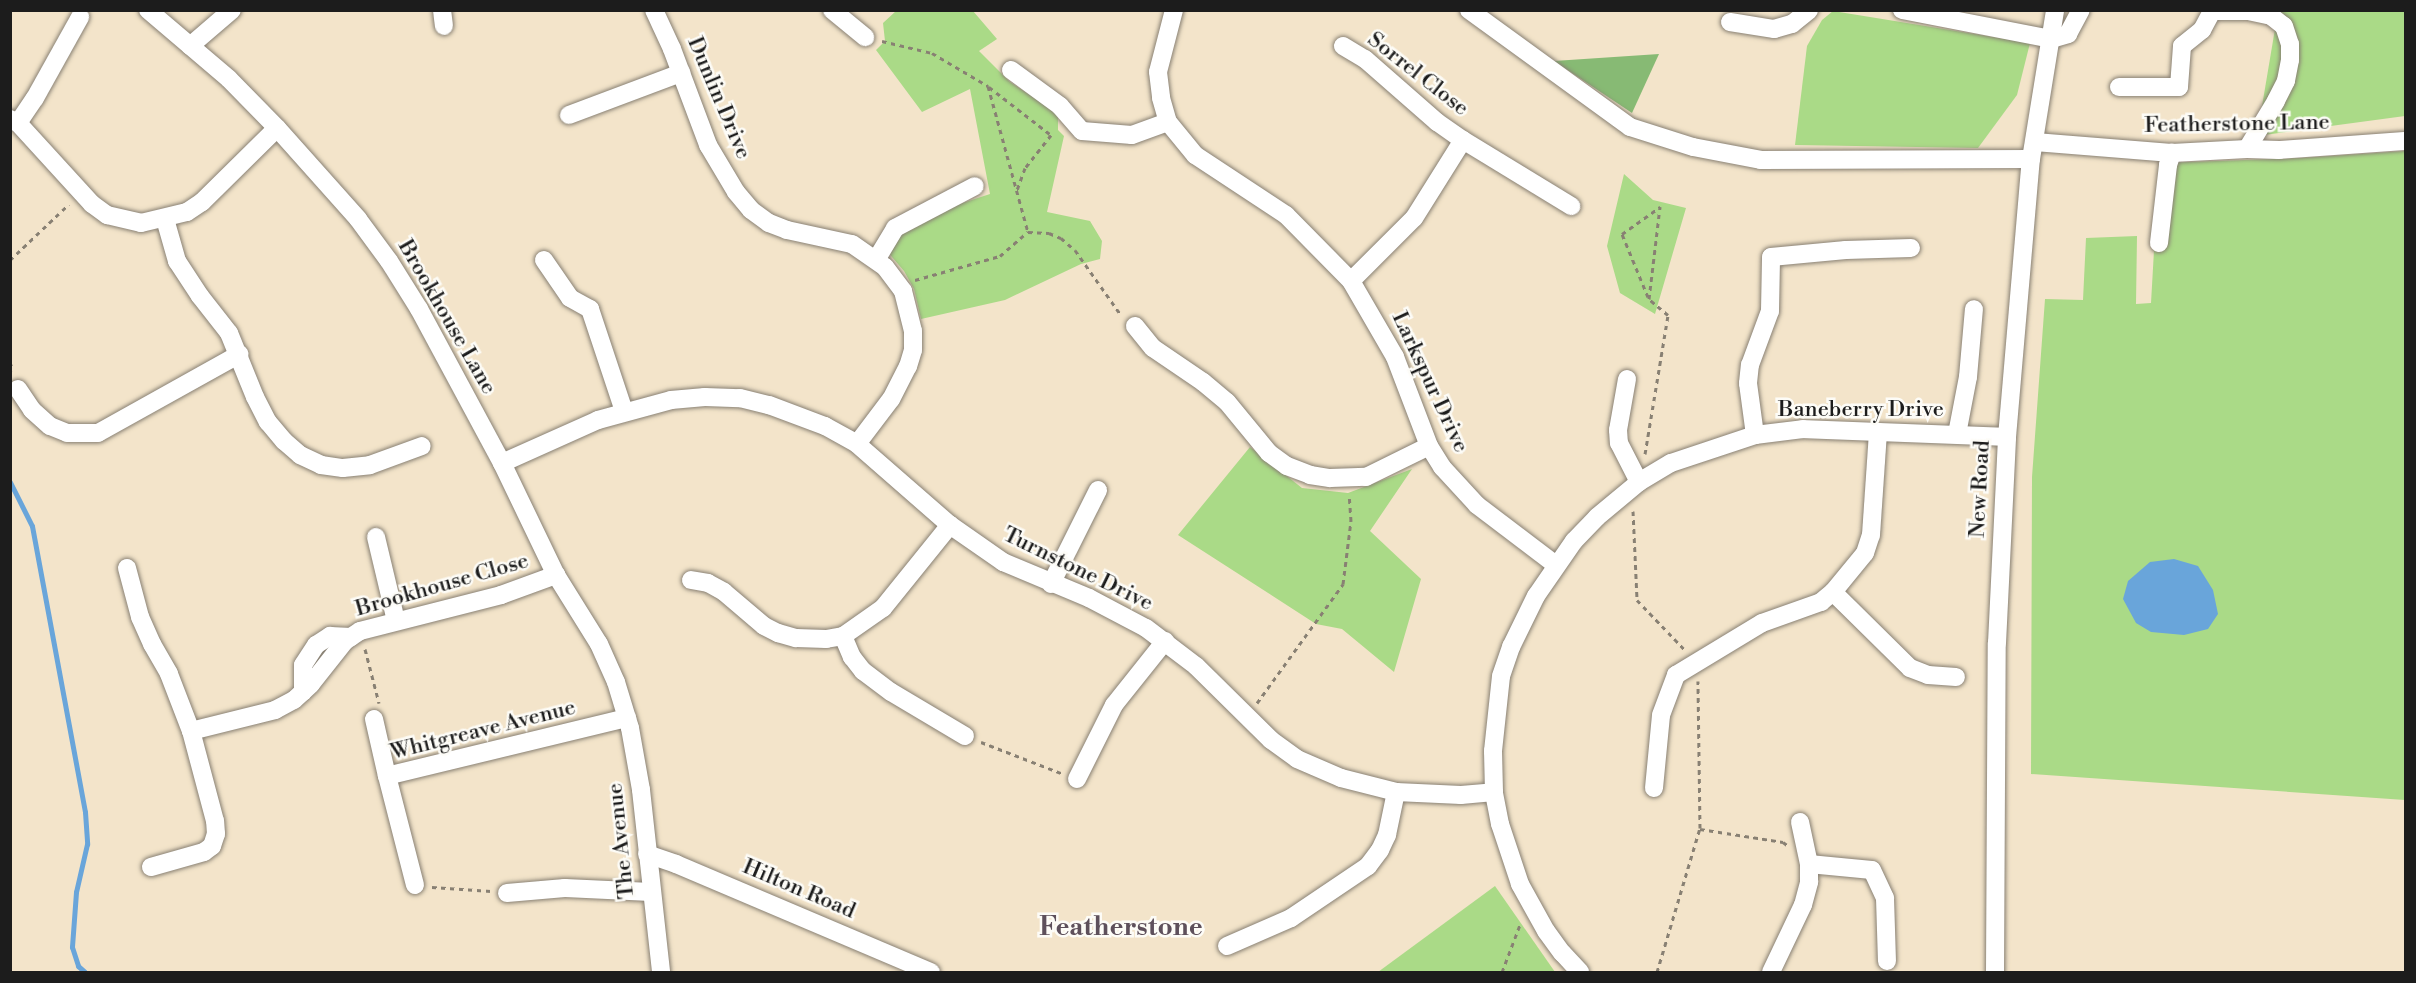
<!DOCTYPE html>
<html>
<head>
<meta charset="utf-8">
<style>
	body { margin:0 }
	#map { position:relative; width:2416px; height:983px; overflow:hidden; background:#f3e4ca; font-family:"Libre Bodoni",serif }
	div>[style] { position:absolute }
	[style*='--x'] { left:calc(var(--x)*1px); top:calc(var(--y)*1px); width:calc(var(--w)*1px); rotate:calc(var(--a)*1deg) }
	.green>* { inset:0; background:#aada87 }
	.forest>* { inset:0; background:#87ba74 }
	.water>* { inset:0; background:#69a5da }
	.stream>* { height:5px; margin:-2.5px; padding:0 2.5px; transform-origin:2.5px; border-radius:2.5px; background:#69a5da }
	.path>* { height:3px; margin-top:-1.5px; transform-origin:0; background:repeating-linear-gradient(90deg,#888073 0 4.5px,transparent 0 9px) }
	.roads { filter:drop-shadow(0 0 2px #888073) drop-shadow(0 0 2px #888073) }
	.minor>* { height:18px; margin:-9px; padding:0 9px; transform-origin:9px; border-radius:9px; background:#fff }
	span { translate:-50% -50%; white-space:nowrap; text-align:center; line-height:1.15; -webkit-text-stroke:5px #fdfcf7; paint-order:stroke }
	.street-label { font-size:22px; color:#1c1c1c }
	.quarter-label { font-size:26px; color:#5e505b; font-weight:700 }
	.frame { position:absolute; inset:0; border:12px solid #1c1c1c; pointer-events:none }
</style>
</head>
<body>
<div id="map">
	<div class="green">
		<i style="clip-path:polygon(896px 11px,973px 11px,997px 39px,979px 51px,1010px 82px,1058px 113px,1058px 130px,1064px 136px,1047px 212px,1090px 221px,1102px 241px,1100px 259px,1081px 264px,1005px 300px,921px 319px,914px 289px,904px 271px,886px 250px,899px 234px,935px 212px,990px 194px,970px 89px,922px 112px,876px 50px,885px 41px,883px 23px)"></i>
		<i style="clip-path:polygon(1833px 11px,2030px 43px,2017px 95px,1978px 148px,1795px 145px,1807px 46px,1822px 20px)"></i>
		<i style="clip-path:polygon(2278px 11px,2405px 11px,2405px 116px,2257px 136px)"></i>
		<i style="clip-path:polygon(2405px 151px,2405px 800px,2031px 774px,2032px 477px,2045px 299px,2083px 300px,2086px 238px,2137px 236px,2136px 304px,2151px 303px,2159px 163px,2300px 158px)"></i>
		<i style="clip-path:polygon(1624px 174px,1653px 200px,1686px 208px,1655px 314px,1620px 293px,1607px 246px)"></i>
		<i style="clip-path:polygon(1250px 447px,1302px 488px,1348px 493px,1412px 469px,1370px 531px,1421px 579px,1394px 672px,1342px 629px,1316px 624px,1178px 535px)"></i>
		<i style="clip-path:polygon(1495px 886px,1555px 972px,1378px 972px)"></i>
	</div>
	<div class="forest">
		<i style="clip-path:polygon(1659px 54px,1632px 113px,1554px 61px)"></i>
	</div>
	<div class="water">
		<i style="clip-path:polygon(2174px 559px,2198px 566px,2213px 590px,2218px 614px,2208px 629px,2184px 635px,2151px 632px,2136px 623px,2123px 599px,2128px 581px,2150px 562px)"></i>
	</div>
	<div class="stream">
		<i style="--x:10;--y:482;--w:49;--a:63.4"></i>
		<i style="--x:32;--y:526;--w:291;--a:79.5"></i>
		<i style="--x:85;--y:812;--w:32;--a:86"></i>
		<i style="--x:87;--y:844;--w:49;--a:102.9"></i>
		<i style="--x:76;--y:892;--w:55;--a:94.2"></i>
		<i style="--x:72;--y:947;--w:20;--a:72"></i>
		<i style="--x:78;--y:966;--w:9;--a:41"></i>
	</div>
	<div class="path">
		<i style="--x:882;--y:41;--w:51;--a:13.5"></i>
		<i style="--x:932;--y:53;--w:65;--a:30.5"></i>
		<i style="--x:988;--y:86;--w:151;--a:74.7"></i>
		<i style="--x:989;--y:87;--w:78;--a:37.7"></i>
		<i style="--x:1051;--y:135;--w:42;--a:128.2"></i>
		<i style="--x:1025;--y:168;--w:23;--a:110"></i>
		<i style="--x:10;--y:260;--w:81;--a:-43.5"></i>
		<i style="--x:915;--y:280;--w:88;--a:-15.8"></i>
		<i style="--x:1000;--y:256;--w:37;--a:-41"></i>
		<i style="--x:1028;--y:232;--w:21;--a:3"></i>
		<i style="--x:1049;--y:233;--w:13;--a:23"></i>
		<i style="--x:1061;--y:238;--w:18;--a:41"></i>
		<i style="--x:1075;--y:250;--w:80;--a:54.7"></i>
		<i style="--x:1648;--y:297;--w:68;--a:-112.4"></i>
		<i style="--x:1622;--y:234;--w:47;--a:-35.4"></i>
		<i style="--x:10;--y:362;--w:9;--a:72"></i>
		<i style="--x:1645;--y:454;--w:141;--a:-80.6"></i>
		<i style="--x:1668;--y:315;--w:25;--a:-140"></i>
		<i style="--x:1649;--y:299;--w:93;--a:-83.2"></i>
		<i style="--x:1633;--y:511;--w:89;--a:87.4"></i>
		<i style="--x:1637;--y:600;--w:69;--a:46.2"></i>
		<i style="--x:365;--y:649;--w:56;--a:75.5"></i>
		<i style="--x:1257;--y:703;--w:147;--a:-54.1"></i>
		<i style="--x:1343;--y:584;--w:64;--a:-82.8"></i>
		<i style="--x:1351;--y:521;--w:26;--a:-94"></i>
		<i style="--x:981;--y:742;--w:86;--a:21.2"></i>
		<i style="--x:1700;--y:829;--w:84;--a:8.9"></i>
		<i style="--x:1783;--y:842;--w:5;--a:37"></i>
		<i style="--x:432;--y:887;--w:59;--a:3.9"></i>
		<i style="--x:1502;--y:972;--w:53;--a:-69.2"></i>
		<i style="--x:1657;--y:972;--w:150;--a:-73.4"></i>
		<i style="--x:1700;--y:828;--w:147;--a:-90.8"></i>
	</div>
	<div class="roads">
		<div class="minor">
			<i style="--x:148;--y:10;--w:106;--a:40.4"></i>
			<i style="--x:229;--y:79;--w:69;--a:45.6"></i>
			<i style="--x:277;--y:128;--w:122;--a:48.3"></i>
			<i style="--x:358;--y:219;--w:52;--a:53.6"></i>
			<i style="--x:389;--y:261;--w:57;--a:58"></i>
			<i style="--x:419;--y:309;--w:175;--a:61.7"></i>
			<i style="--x:502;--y:463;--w:124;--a:64.3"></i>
			<i style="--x:556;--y:575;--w:81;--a:58.1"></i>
			<i style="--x:599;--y:644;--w:42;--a:65.9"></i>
			<i style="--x:616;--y:682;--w:48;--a:73.1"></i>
			<i style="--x:630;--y:728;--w:63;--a:79.9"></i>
			<i style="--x:641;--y:790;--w:183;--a:83.7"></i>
			<i style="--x:442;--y:10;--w:16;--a:83"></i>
			<i style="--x:654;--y:10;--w:43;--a:65.2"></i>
			<i style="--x:672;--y:49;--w:103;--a:69.4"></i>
			<i style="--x:708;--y:145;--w:55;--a:59.2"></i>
			<i style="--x:736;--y:192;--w:23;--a:50"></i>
			<i style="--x:751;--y:210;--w:22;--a:36"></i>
			<i style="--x:769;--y:223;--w:19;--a:21"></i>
			<i style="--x:787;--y:230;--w:66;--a:12.2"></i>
			<i style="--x:852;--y:244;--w:40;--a:34.9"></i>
			<i style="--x:885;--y:267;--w:30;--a:53"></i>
			<i style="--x:903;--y:291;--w:41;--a:76"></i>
			<i style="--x:913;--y:331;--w:19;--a:90"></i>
			<i style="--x:913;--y:350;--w:17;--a:107"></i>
			<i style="--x:908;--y:366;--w:37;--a:117"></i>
			<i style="--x:891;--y:399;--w:56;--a:127.1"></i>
			<i style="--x:832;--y:10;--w:43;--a:39.3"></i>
			<i style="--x:1174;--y:10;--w:64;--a:104.5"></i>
			<i style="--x:1158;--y:72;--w:26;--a:83"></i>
			<i style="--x:1161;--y:98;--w:25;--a:74"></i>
			<i style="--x:1168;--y:122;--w:43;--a:50.7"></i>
			<i style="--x:1195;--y:155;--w:109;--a:33.4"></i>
			<i style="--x:1286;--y:215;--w:93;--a:45.4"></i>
			<i style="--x:1351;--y:281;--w:88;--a:59.9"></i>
			<i style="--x:1395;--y:357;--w:95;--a:69.1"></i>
			<i style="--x:1429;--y:446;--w:25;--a:58"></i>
			<i style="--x:1442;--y:467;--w:52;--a:47.4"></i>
			<i style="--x:1477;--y:505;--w:99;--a:37.2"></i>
			<i style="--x:1469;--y:10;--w:199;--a:36"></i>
			<i style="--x:1630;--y:127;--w:66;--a:17.6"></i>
			<i style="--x:1693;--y:147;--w:69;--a:10.8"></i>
			<i style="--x:1761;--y:160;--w:270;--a:-0.2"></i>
			<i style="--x:1902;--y:10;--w:152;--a:11"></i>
			<i style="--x:2051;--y:39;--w:18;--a:-16"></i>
			<i style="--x:2068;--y:34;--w:27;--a:-62"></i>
			<i style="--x:1730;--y:22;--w:45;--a:9"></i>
			<i style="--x:1774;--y:29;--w:19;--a:-16"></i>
			<i style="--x:1792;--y:24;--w:22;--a:-39"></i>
			<i style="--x:190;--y:46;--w:55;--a:-40.6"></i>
			<i style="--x:1343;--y:46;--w:26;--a:31"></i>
			<i style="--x:1365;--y:59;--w:96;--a:41.2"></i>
			<i style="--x:1437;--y:122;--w:32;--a:35"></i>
			<i style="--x:1463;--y:140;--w:92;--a:122.1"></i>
			<i style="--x:1414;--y:218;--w:89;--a:135"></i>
			<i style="--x:1011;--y:70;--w:61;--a:36.3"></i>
			<i style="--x:1060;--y:106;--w:33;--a:49"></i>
			<i style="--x:1082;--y:131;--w:50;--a:4.6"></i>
			<i style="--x:1132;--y:135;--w:38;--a:-20"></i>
			<i style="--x:2119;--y:87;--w:60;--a:0"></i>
			<i style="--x:2179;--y:87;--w:41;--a:-85.8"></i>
			<i style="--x:2182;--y:46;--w:26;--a:-39"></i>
			<i style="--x:2202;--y:30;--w:21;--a:-62"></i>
			<i style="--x:2212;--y:11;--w:36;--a:0"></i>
			<i style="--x:2248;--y:11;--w:24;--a:12"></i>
			<i style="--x:2271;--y:16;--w:16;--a:38"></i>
			<i style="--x:2284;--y:26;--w:19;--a:72"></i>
			<i style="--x:2290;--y:44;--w:16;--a:90"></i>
			<i style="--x:2290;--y:60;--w:21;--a:101"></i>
			<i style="--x:2286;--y:81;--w:22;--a:117"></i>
			<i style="--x:2276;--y:101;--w:56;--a:121.1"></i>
			<i style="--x:569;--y:115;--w:120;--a:-20.6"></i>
			<i style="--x:10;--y:119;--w:9;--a:27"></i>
			<i style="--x:18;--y:123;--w:110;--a:47.6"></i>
			<i style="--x:92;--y:204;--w:19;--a:36"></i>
			<i style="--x:107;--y:215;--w:35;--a:13"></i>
			<i style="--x:141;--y:223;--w:47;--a:-13.4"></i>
			<i style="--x:187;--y:212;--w:18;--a:-34"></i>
			<i style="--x:202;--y:202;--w:105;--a:-44.6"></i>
			<i style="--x:18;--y:123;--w:30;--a:-56"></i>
			<i style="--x:35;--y:98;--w:93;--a:-60.9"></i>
			<i style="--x:1463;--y:140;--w:127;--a:31.4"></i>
			<i style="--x:2035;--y:142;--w:137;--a:4.6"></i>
			<i style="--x:2172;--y:153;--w:75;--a:-3.1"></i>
			<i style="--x:2247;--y:149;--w:32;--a:2"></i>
			<i style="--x:2279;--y:150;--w:127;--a:-4.1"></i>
			<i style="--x:165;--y:219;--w:44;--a:74.1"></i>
			<i style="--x:177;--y:261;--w:42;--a:56.7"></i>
			<i style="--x:200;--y:296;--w:47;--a:51.9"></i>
			<i style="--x:229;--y:333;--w:69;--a:67.9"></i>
			<i style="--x:255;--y:397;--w:28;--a:63"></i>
			<i style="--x:268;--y:422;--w:25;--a:50"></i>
			<i style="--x:284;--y:441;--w:21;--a:41"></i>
			<i style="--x:300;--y:455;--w:23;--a:25"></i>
			<i style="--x:321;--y:465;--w:22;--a:8"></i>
			<i style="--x:343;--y:468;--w:27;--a:-6"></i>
			<i style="--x:370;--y:465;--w:55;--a:-20.1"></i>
			<i style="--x:2159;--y:243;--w:79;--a:-83.4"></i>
			<i style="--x:2168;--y:165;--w:13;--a:-72"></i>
			<i style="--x:544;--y:260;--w:46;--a:55.6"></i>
			<i style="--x:570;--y:298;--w:23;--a:29"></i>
			<i style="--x:590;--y:309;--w:108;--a:71.6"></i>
			<i style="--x:876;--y:260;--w:37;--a:-59"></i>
			<i style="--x:895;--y:228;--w:90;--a:-27.7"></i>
			<i style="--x:1135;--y:326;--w:28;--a:51"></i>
			<i style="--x:1153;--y:348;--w:60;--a:34.2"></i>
			<i style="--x:1203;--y:382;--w:31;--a:40"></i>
			<i style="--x:1227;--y:402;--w:66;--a:50.5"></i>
			<i style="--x:1269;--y:453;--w:22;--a:36"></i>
			<i style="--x:1287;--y:466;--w:25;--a:21"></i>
			<i style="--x:1310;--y:475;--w:20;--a:9"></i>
			<i style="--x:1330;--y:478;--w:36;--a:-2"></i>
			<i style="--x:1366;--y:477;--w:70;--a:-26.2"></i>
			<i style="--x:1627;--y:379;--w:52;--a:100"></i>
			<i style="--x:1618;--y:430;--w:13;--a:86"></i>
			<i style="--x:1619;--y:443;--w:44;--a:62.9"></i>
			<i style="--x:18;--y:389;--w:25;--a:56"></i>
			<i style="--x:32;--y:410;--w:24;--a:42"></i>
			<i style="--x:50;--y:426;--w:18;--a:22"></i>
			<i style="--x:67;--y:433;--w:31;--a:0"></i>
			<i style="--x:98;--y:433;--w:162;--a:-29.1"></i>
			<i style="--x:1957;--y:434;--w:58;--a:-79.1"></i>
			<i style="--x:1968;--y:377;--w:68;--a:-85"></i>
			<i style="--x:1755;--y:435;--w:52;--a:-97.7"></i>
			<i style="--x:1748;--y:383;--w:18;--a:-84"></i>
			<i style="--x:1750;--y:365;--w:58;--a:-69.7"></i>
			<i style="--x:1770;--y:311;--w:54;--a:-88.9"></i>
			<i style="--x:1771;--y:257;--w:75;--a:-5.3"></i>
			<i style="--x:1846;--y:250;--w:65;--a:-1.8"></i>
			<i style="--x:502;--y:463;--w:105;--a:-24.1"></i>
			<i style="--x:598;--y:420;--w:76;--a:-15.3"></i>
			<i style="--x:671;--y:400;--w:34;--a:-5"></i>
			<i style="--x:705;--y:397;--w:35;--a:2"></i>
			<i style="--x:740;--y:398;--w:30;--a:14"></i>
			<i style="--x:769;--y:405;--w:60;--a:20.6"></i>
			<i style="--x:825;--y:426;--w:37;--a:29"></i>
			<i style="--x:857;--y:444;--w:123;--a:41.1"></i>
			<i style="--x:950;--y:525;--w:65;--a:34.9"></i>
			<i style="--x:1003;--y:562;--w:93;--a:22.7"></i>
			<i style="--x:1089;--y:598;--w:64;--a:27.8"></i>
			<i style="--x:1146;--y:628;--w:63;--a:37.2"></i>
			<i style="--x:1196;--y:666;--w:105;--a:44.6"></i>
			<i style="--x:1271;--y:740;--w:32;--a:36"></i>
			<i style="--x:1297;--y:759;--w:48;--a:23.4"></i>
			<i style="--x:1341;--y:778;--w:57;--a:14.3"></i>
			<i style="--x:1396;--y:792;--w:65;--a:2.6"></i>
			<i style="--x:1461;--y:795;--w:33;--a:-5"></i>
			<i style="--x:376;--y:537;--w:86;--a:76.6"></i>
			<i style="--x:127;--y:568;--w:51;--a:75.1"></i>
			<i style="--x:140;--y:617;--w:30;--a:66"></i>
			<i style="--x:152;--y:644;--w:34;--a:60"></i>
			<i style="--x:169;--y:674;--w:61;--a:68.9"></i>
			<i style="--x:191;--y:731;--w:87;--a:-14"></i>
			<i style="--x:275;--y:710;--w:21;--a:-28"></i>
			<i style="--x:294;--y:700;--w:23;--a:-43"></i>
			<i style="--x:311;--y:684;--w:55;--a:-51.7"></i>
			<i style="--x:345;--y:641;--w:18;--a:-34"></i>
			<i style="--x:360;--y:631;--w:146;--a:-14.3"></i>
			<i style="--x:501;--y:595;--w:59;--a:-20"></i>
			<i style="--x:691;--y:580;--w:17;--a:10"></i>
			<i style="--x:708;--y:583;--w:18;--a:29"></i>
			<i style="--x:724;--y:592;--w:52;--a:40.4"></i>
			<i style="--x:764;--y:626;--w:16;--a:27"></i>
			<i style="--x:778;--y:633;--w:19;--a:16"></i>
			<i style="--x:796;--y:638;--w:30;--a:2"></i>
			<i style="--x:826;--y:639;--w:17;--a:-10"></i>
			<i style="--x:843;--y:636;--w:23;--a:67"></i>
			<i style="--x:852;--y:657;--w:18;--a:52"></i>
			<i style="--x:863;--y:671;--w:35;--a:37"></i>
			<i style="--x:891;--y:692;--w:86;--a:30.7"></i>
			<i style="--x:1051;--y:584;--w:105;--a:-63.4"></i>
			<i style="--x:1833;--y:592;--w:108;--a:44.6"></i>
			<i style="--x:1910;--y:668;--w:19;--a:21"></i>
			<i style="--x:1928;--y:675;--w:28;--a:4"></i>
			<i style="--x:843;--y:636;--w:49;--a:-35"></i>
			<i style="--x:883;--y:608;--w:107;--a:-51.1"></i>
			<i style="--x:303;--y:692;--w:27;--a:-90"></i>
			<i style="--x:303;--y:665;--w:24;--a:-57"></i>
			<i style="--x:316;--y:645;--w:17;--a:-33"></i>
			<i style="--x:330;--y:636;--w:21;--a:3"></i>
			<i style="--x:374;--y:719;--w:58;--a:77.2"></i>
			<i style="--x:1077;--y:779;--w:83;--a:-63.4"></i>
			<i style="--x:1114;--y:705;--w:82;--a:-51.4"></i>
			<i style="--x:1654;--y:788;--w:73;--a:-84.5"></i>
			<i style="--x:1661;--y:715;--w:43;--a:-69.4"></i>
			<i style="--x:1676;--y:675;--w:100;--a:-31.2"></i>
			<i style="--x:1762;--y:623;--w:63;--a:-19.6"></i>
			<i style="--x:1821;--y:602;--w:16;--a:-40"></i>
			<i style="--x:1833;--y:592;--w:50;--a:-50.6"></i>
			<i style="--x:1865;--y:553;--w:19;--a:-72"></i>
			<i style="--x:1871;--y:535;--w:103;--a:-86.1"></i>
			<i style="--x:1800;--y:822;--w:43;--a:77.9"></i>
			<i style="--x:647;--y:854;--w:31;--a:19"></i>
			<i style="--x:676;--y:864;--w:277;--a:23"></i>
			<i style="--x:151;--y:867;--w:55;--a:-15.8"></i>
			<i style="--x:204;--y:852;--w:10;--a:-37"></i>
			<i style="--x:212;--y:846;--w:13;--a:-72"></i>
			<i style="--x:216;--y:834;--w:13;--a:-94"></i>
			<i style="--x:215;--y:821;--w:93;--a:-104.9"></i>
			<i style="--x:415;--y:885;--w:113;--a:-104.4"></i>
			<i style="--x:387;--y:776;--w:247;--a:-13.6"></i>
			<i style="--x:507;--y:893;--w:58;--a:-4.9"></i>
			<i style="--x:565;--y:888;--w:86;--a:2.7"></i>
			<i style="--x:1227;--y:946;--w:70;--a:-23.6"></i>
			<i style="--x:1291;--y:918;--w:93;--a:-34"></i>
			<i style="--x:1368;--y:866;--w:20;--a:-53"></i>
			<i style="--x:1380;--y:850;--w:17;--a:-65"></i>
			<i style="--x:1387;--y:835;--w:44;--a:-78.2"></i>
			<i style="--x:1580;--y:972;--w:26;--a:-133"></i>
			<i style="--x:1562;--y:953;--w:27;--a:-126"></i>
			<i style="--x:1546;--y:931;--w:54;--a:-119"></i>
			<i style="--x:1520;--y:884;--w:63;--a:-108.4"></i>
			<i style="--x:1500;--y:824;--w:33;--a:-101"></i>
			<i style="--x:1494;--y:792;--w:41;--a:-91.4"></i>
			<i style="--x:1493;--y:751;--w:75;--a:-83.9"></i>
			<i style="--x:1501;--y:676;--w:31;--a:-71"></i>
			<i style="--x:1511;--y:647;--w:57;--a:-63.9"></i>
			<i style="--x:1536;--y:596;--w:67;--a:-55.4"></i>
			<i style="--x:1574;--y:541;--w:33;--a:-46"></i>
			<i style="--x:1597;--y:517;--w:55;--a:-39.8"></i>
			<i style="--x:1639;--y:482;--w:37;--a:-31"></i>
			<i style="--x:1671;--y:463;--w:89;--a:-18.4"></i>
			<i style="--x:1755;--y:435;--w:48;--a:-7.1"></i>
			<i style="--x:1803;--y:429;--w:204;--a:2.2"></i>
			<i style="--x:1771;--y:972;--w:74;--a:-64.5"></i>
			<i style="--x:1803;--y:905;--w:24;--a:-75"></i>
			<i style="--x:1809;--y:882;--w:18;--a:-90"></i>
			<i style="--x:1809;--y:864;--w:63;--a:5.4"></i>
			<i style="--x:1872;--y:870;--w:31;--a:65"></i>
			<i style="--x:1885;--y:898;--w:63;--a:88.2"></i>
			<i style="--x:1995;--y:972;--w:329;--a:-89.7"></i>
			<i style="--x:1997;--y:643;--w:206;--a:-87.2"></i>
			<i style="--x:2007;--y:437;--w:279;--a:-85.1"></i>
			<i style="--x:2031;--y:159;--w:151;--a:-80.8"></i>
		</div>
	</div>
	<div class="street-label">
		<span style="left:1418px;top:74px;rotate:38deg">Sorrel Close</span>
		<span style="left:719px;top:98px;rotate:67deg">Dunlin Drive</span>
		<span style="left:2237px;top:124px;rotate:-1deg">Featherstone Lane</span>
		<span style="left:447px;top:317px;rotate:60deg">Brookhouse Lane</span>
		<span style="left:1430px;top:382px;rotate:65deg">Larkspur Drive</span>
		<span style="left:1861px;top:410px">Baneberry Drive</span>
		<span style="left:1980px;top:489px;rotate:-87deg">New Road</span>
		<span style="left:1078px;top:569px;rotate:26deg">Turnstone Drive</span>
		<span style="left:442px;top:585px;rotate:-16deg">Brookhouse Close</span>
		<span style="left:483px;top:730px;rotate:-14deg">Whitgreave Avenue</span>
		<span style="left:621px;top:841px;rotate:-96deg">The Avenue</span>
		<span style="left:799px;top:889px;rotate:23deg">Hilton Road</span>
	</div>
	<div class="quarter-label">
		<span style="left:1121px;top:928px">Featherstone</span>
	</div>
	<div class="frame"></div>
</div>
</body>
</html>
